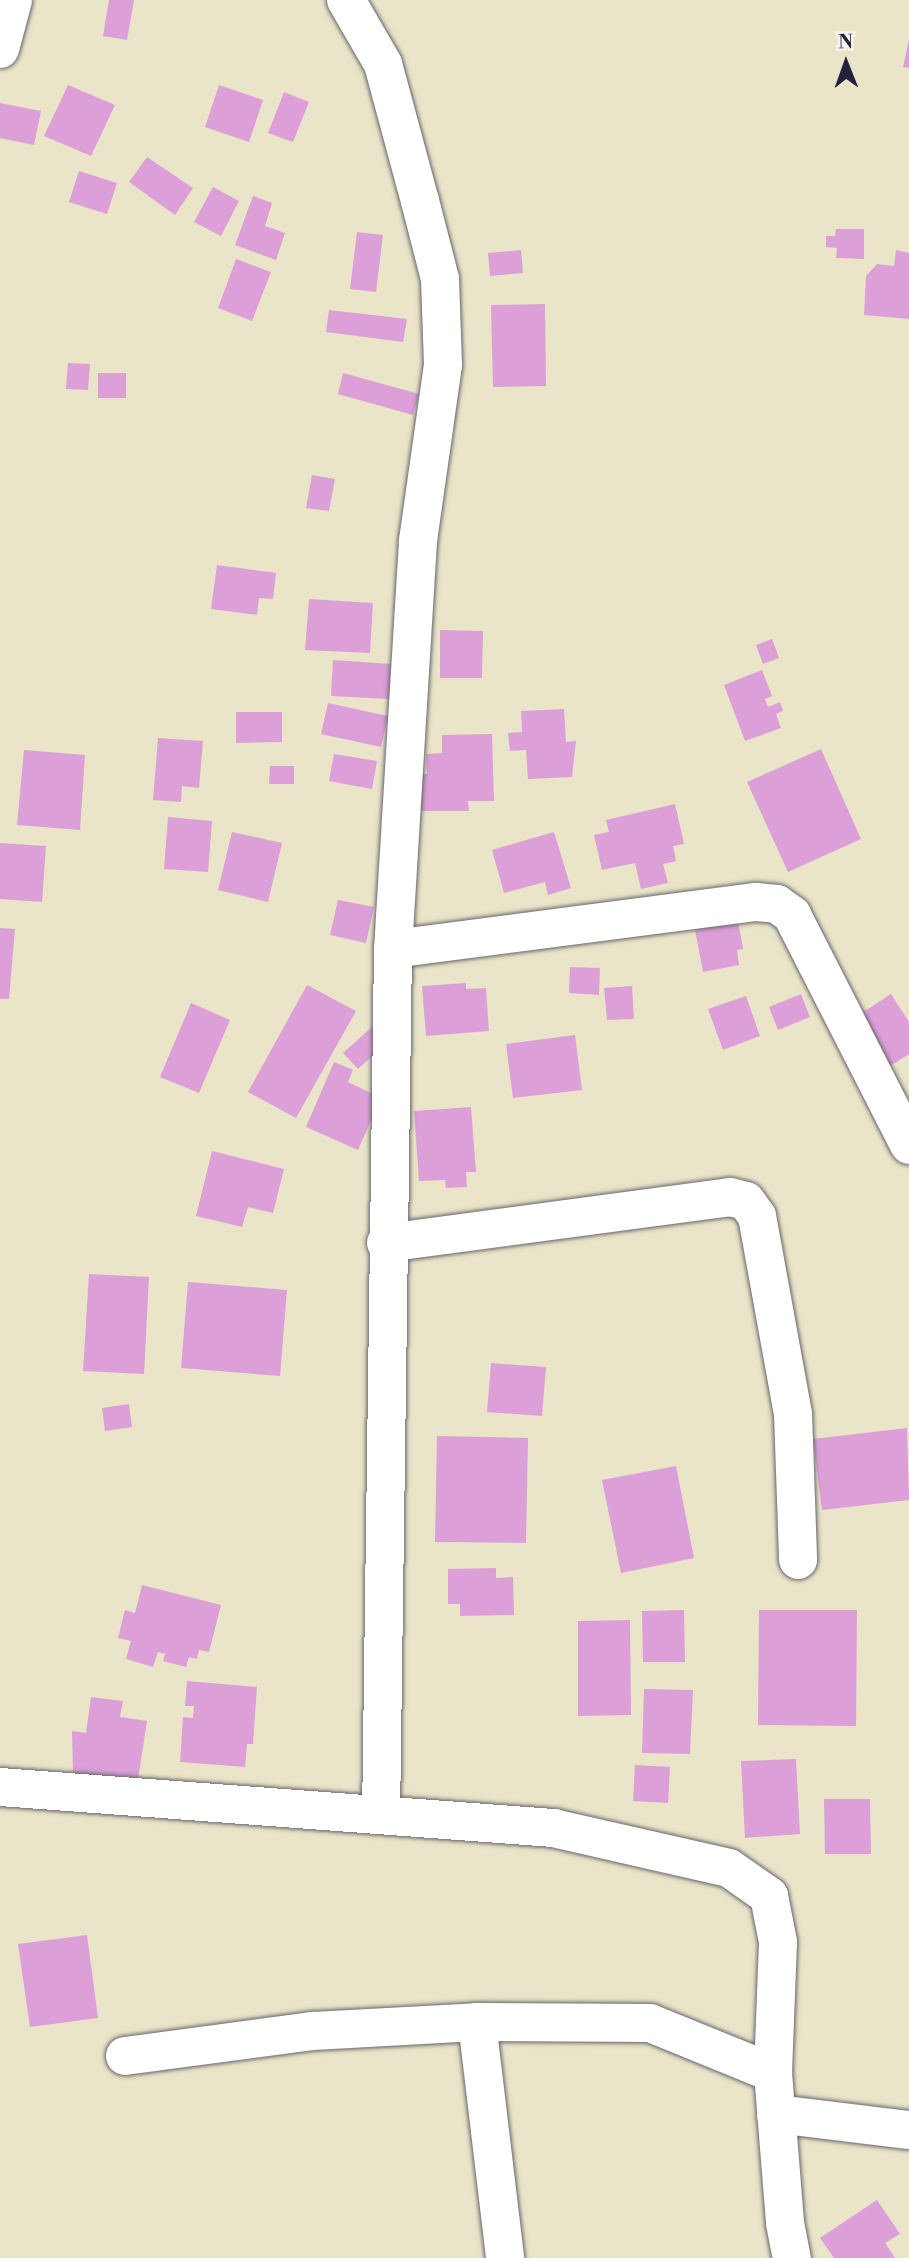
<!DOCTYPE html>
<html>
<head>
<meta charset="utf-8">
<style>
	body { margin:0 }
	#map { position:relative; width:909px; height:2258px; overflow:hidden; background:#eae5c9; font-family:"Libre Bodoni",serif }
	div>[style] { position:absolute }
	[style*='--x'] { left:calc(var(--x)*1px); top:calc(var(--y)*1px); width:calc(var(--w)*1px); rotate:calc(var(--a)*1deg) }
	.building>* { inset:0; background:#dc9fd8 }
	.roads { filter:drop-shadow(0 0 2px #68666d) drop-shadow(0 0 2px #68666d) }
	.minor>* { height:38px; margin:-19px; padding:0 19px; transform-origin:19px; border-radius:19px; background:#fff }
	span { translate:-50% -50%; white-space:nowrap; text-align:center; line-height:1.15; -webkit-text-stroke:5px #f6f6f2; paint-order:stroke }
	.north { position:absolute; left:811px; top:28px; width:70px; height:70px; -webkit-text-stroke:5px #f6f6f2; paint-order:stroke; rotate:359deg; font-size:19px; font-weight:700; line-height:28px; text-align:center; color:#22223b }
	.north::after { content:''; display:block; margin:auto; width:24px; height:32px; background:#22223b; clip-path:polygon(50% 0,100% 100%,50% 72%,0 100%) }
</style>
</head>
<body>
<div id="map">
	<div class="building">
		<i style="clip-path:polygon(109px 0,134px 0,127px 40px,103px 36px)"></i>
		<i style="clip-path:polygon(909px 40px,909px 68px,903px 67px)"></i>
		<i style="clip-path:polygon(68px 85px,115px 105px,91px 156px,44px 136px)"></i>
		<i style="clip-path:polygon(219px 85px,263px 100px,249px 142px,205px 127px)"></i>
		<i style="clip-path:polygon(284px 92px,309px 102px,293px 142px,268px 133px)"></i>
		<i style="clip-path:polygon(0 103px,41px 111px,34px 145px,0 138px)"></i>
		<i style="clip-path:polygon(147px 157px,193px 188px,175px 215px,129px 182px)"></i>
		<i style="clip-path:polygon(79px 171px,117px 183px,107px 214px,69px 202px)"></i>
		<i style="clip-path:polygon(213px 187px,239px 201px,221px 236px,194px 222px)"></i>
		<i style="clip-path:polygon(253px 196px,272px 203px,265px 226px,285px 233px,276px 260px,235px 245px)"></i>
		<i style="clip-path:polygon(836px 229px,864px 229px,864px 259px,836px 258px,837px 248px,826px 247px,826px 236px,835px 236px)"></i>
		<i style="clip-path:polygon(357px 232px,383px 235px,376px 292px,350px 289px)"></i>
		<i style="clip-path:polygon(521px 250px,523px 273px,490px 276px,488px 253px)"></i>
		<i style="clip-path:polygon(896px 250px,909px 253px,909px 319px,864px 315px,866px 276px,877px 264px,894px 266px)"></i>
		<i style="clip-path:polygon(236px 259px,271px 272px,252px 321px,218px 308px)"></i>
		<i style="clip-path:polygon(545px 304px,546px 386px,493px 387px,491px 305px)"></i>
		<i style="clip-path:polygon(329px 310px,407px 319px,403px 342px,326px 332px)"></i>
		<i style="clip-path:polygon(68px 363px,90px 364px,88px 390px,66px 389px)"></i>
		<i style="clip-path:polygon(98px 373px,126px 373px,126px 398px,98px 398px)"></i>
		<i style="clip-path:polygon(343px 373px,419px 394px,413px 415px,338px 394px)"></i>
		<i style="clip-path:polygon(312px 475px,335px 479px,329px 511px,306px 508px)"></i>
		<i style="clip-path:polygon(217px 565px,276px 573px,273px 599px,259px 598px,257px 615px,211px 609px)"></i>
		<i style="clip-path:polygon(309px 599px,373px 603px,370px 653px,305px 650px)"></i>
		<i style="clip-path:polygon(440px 630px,483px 631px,482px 678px,440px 678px)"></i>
		<i style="clip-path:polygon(772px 639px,779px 658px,763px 664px,756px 645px)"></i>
		<i style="clip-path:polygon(333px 660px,391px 664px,389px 699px,331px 696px)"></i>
		<i style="clip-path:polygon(762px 670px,772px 696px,765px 699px,768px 707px,780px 702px,783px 711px,776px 714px,781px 728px,745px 741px,724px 685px)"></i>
		<i style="clip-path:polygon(328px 703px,388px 716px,381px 747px,321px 734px)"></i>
		<i style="clip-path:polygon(564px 709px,566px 742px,576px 741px,572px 777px,528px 779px,526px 750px,510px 751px,508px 733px,522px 732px,521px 711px)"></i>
		<i style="clip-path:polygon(236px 712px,282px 712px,282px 742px,236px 743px)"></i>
		<i style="clip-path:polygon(492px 734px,494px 801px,468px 801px,469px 811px,418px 811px,416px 774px,427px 774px,426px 754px,442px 753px,442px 735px)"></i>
		<i style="clip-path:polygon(158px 738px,203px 741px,199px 788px,182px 786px,181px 802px,153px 800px)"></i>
		<i style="clip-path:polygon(821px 749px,861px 839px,788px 872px,747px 782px)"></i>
		<i style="clip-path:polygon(24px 750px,85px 755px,80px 830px,17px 825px)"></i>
		<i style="clip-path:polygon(334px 754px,377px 761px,372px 789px,329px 781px)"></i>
		<i style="clip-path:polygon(270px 766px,294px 766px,294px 784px,269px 784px)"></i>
		<i style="clip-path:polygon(675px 804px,684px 844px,673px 846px,676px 861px,663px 864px,668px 883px,641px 889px,635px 863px,602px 870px,594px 835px,609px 832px,606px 820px)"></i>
		<i style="clip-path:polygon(168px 817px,212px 821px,208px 872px,164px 869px)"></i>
		<i style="clip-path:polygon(232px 832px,282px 843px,268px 902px,218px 890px)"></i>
		<i style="clip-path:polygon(554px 832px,571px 888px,548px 895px,545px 882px,504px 893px,492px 850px)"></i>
		<i style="clip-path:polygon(0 843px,46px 846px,42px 902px,0 899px)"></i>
		<i style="clip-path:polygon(338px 900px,374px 907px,366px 943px,330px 935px)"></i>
		<i style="clip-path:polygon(738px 921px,743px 949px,737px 950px,739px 965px,703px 972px,695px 930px)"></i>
		<i style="clip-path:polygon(0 928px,15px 929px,9px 999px,0 999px)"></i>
		<i style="clip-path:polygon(570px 967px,600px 968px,599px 995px,569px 993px)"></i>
		<i style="clip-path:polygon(466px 983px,466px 989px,486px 988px,489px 1031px,426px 1036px,422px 986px)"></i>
		<i style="clip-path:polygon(307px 985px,356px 1011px,296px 1118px,248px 1092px)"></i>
		<i style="clip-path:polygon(632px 986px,634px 1019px,607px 1020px,604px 988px)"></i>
		<i style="clip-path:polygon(801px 994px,810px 1017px,778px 1030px,769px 1007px)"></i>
		<i style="clip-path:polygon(891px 994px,909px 1022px,909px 1054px,884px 1070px,851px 1020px)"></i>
		<i style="clip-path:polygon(746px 996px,760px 1036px,723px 1050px,708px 1009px)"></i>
		<i style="clip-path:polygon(191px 1003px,230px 1020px,199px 1093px,160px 1077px)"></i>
		<i style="clip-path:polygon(374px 1025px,389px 1041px,358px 1069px,343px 1053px)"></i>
		<i style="clip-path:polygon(575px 1035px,582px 1090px,513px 1098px,506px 1044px)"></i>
		<i style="clip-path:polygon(334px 1062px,353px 1070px,348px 1082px,381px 1098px,358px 1150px,306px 1127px)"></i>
		<i style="clip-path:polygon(471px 1107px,476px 1172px,466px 1172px,467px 1187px,446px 1188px,445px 1180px,419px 1181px,414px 1111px)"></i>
		<i style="clip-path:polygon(212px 1151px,284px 1169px,273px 1213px,248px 1207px,242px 1227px,196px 1216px)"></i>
		<i style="clip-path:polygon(89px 1274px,149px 1277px,144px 1374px,83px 1371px)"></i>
		<i style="clip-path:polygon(188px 1282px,287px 1290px,280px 1376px,181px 1368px)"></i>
		<i style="clip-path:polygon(491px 1363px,546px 1367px,542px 1416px,487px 1412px)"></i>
		<i style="clip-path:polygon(129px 1404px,132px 1427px,105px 1431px,102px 1408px)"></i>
		<i style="clip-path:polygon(907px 1428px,909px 1500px,822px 1510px,813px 1439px)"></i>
		<i style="clip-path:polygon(437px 1436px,528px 1438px,526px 1543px,435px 1542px)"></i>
		<i style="clip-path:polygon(676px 1466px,694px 1558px,621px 1573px,602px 1480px)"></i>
		<i style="clip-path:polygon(496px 1568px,496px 1578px,513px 1577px,514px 1615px,460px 1616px,460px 1604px,448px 1604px,448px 1569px)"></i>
		<i style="clip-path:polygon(142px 1585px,221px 1605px,209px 1652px,199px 1650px,197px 1659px,189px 1657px,186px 1667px,163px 1661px,165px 1654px,158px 1652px,153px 1667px,126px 1659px,131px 1641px,118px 1638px,125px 1610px,135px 1613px)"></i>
		<i style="clip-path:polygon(684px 1610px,685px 1662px,643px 1662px,642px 1611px)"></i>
		<i style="clip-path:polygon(759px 1610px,857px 1610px,856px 1726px,758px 1725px)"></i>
		<i style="clip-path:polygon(630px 1620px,631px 1715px,578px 1716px,578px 1621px)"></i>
		<i style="clip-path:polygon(187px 1681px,257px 1687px,253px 1744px,247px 1744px,245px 1767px,180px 1762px,183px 1717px,193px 1718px,194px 1706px,185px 1706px)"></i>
		<i style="clip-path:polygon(644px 1689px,693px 1690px,690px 1754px,642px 1753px)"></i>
		<i style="clip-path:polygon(91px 1697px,123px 1701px,120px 1717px,147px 1721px,137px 1786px,73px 1776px,72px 1731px,86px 1733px)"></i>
		<i style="clip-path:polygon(796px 1759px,800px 1834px,745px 1838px,741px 1761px)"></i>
		<i style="clip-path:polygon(635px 1765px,670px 1767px,668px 1803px,633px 1801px)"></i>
		<i style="clip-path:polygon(824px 1799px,870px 1799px,871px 1854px,825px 1854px)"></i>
		<i style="clip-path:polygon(87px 1935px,98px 2018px,30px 2027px,18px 1944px)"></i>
		<i style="clip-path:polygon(877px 2200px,900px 2234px,885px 2243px,895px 2258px,834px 2258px,820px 2238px)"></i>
	</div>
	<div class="roads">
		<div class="minor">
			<i style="--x:346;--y:0;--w:74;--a:60"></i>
			<i style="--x:383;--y:64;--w:142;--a:74.9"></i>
			<i style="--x:420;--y:201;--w:81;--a:75.6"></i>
			<i style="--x:440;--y:279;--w:86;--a:88"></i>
			<i style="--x:443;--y:365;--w:178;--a:98.1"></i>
			<i style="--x:418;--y:541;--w:409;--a:93.5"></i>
			<i style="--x:393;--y:949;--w:866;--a:90.79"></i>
			<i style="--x:0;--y:49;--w:51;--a:-75.1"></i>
			<i style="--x:393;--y:949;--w:366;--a:-7.4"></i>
			<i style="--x:756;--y:902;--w:21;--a:5"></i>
			<i style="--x:777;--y:904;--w:19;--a:36"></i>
			<i style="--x:792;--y:915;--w:258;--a:63"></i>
			<i style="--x:386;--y:1243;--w:347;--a:-7.6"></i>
			<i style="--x:730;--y:1197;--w:16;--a:14"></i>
			<i style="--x:746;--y:1201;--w:19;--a:54"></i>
			<i style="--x:757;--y:1216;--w:201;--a:79.7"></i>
			<i style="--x:793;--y:1414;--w:146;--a:88"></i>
			<i style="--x:0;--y:1787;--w:555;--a:4.24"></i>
			<i style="--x:553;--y:1828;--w:180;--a:12.8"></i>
			<i style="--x:729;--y:1868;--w:49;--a:35"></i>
			<i style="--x:769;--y:1896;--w:47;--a:78.9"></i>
			<i style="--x:778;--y:1942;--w:131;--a:92.2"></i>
			<i style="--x:773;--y:2073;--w:150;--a:85.4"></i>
			<i style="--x:785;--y:2223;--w:36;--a:79"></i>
			<i style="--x:477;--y:2022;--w:238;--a:83.2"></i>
			<i style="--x:125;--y:2056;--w:190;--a:-7.6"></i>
			<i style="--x:313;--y:2031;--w:164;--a:-3.1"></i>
			<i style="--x:477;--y:2022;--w:173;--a:0.3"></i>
			<i style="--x:650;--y:2023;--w:133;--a:22.1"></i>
			<i style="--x:776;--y:2114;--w:134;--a:6.9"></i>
		</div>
	</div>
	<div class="north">N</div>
</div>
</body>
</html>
